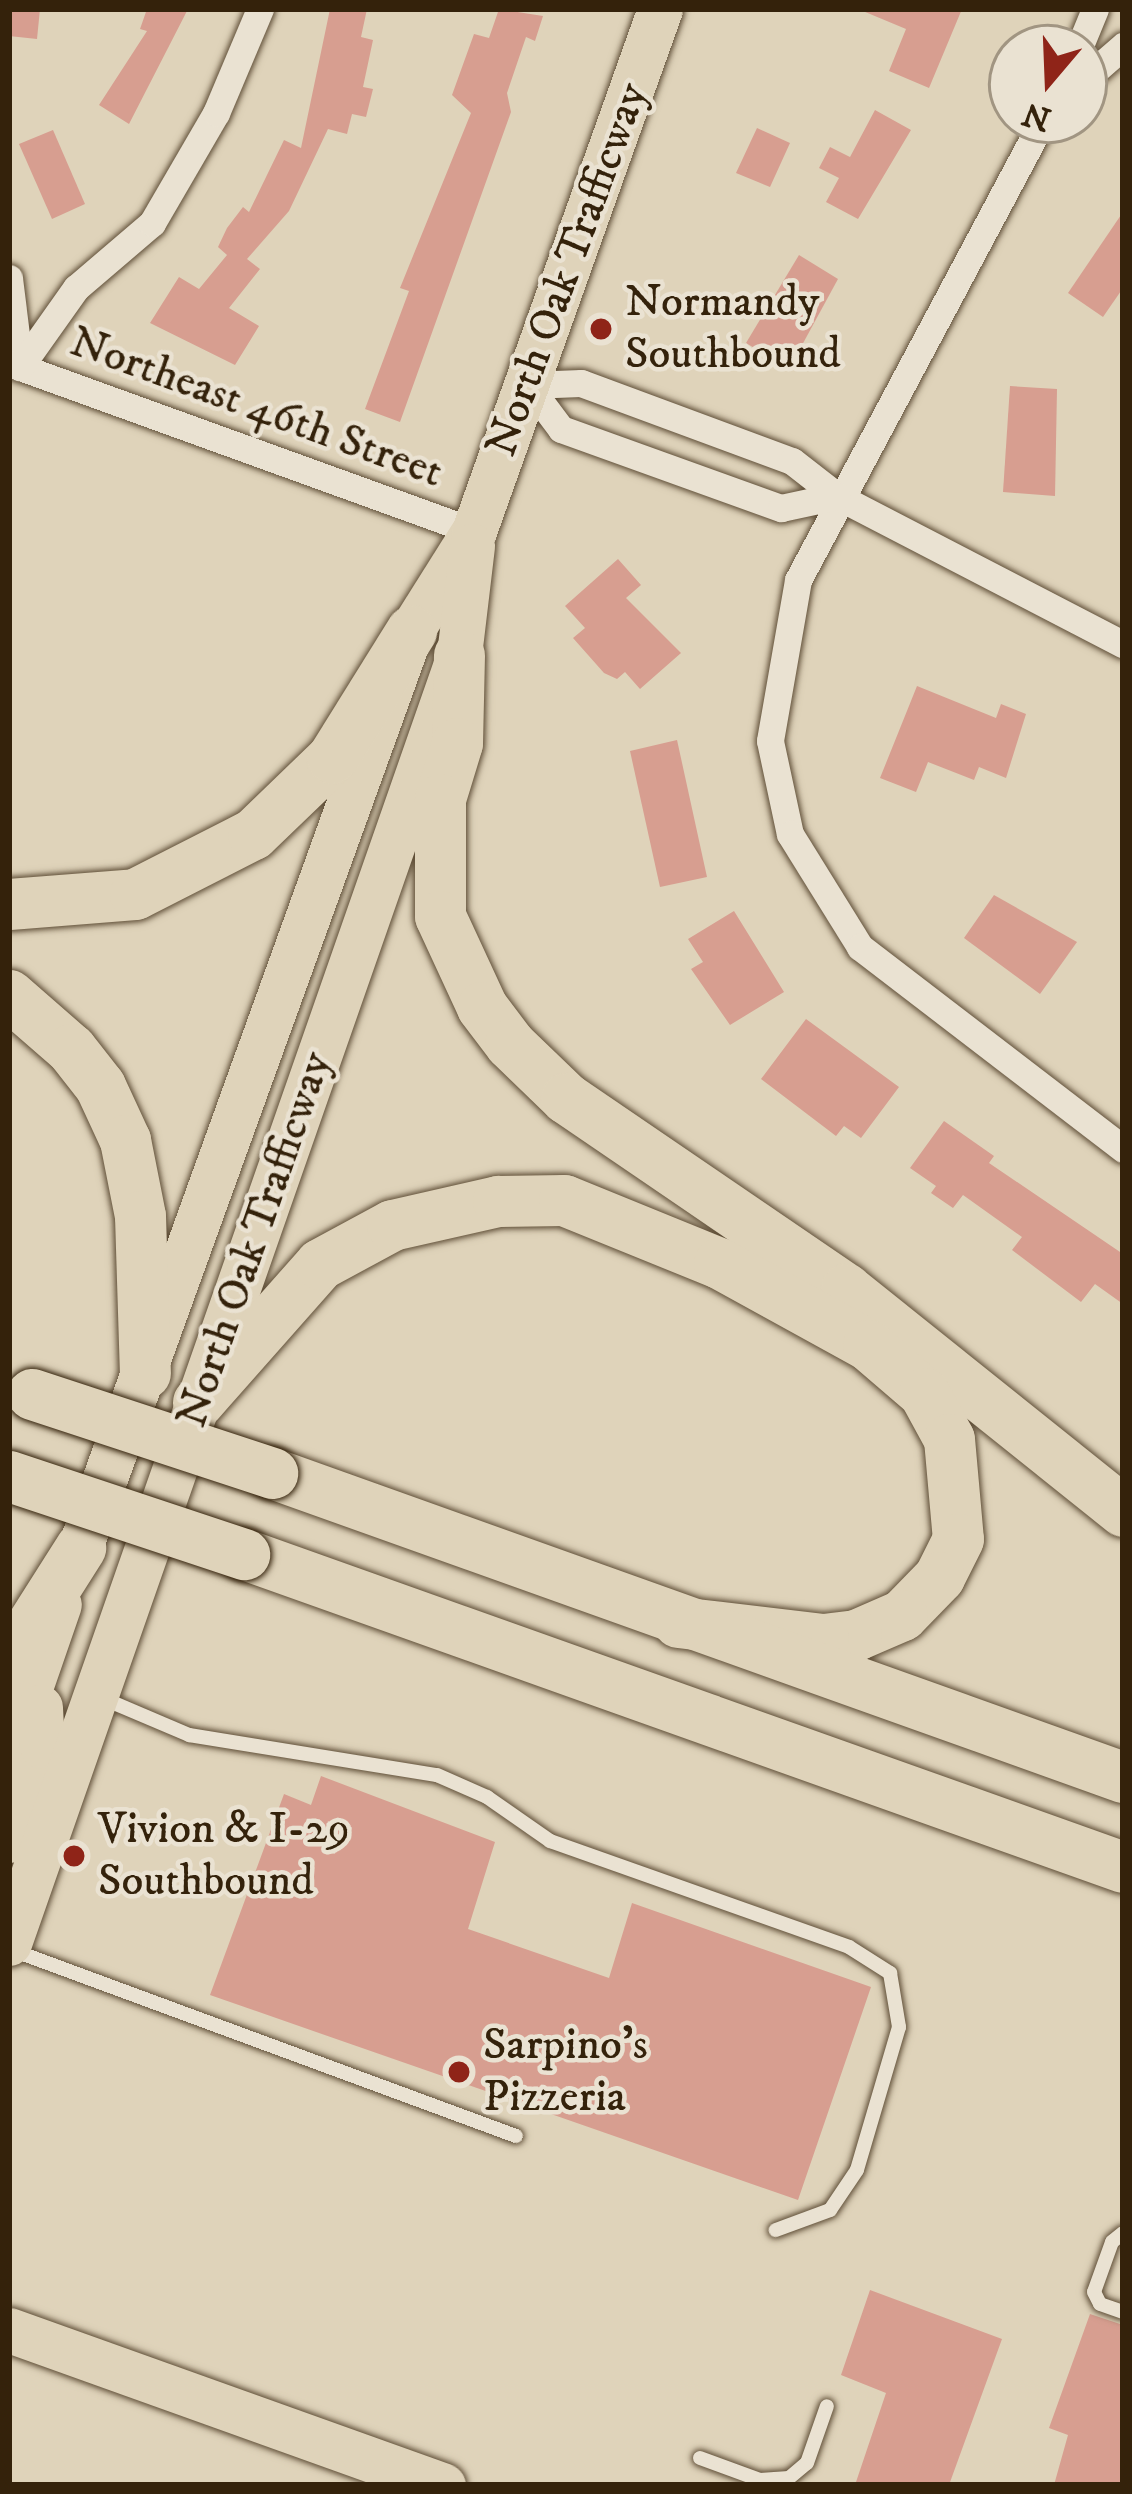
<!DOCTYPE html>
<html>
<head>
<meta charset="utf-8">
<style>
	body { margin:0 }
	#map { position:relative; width:1132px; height:2494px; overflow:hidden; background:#dfd3ba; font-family:"IM FELL DW Pica",serif }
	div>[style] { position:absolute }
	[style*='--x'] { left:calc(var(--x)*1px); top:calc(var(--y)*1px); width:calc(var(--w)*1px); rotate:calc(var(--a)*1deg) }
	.building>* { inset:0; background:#d79e90 }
	.roads { filter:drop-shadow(0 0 3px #5f4e37) drop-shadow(0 0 3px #5f4e37) }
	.lane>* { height:14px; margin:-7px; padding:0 7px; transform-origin:7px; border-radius:7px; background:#eae2d2 }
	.street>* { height:27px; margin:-13.5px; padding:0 13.5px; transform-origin:13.5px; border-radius:13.5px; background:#eae2d2 }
	.primary>* { height:45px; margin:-22.5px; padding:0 22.5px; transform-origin:22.5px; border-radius:22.5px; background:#dfd3ba }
	.highway>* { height:51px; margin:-25.5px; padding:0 25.5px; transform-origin:25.5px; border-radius:25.5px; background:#dfd3ba }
	.bridges { filter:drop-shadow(0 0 3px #34220b) drop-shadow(0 0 3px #34220b) }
	.highway-bridge>* { height:51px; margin:-25.5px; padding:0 25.5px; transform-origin:25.5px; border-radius:25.5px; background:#dfd3ba }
	.dots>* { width:33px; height:33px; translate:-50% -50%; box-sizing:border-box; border:6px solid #eae2d2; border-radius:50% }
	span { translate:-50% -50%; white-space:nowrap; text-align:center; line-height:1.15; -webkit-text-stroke:9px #eae2d2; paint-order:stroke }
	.street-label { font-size:45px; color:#34220b }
	.poi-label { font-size:45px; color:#34220b }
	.left { translate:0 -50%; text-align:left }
	.frame { position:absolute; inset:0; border:12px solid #34220b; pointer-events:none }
	.north { position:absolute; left:988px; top:24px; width:120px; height:120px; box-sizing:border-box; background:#eae2d2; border:3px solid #a19582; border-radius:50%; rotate:199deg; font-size:33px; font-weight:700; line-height:48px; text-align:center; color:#34220b }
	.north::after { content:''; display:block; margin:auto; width:42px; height:54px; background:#8f2418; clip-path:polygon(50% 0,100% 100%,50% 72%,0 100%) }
</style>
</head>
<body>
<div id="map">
	<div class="building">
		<i style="clip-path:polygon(9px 9px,40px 9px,37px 39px,9px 36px)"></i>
		<i style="clip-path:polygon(147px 9px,188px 9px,129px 124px,99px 105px,147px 31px,140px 29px)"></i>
		<i style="clip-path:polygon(330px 9px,367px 9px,361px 37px,373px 40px,363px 87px,373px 89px,366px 117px,352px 114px,347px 134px,328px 129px,289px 211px,247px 259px,260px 269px,229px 308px,259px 326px,235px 365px,150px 323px,179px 277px,199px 289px,227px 255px,218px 247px,227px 228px,243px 207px,249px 212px,284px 140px,301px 148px)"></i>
		<i style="clip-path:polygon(499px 9px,543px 16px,535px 41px,526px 37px,507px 93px,511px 112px,400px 422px,365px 409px,409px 291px,400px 288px,471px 113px,452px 95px,474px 34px,489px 38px)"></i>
		<i style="clip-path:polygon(858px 9px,962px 9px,929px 88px,889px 71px,906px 29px)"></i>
		<i style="clip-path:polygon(875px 110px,911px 130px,858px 219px,826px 202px,839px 178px,819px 168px,830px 147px,850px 157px)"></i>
		<i style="clip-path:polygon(757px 128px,790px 143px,770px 187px,736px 173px)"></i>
		<i style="clip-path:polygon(53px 130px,85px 204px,52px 219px,19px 144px)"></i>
		<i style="clip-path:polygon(1123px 212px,1123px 288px,1103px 317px,1068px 293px)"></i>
		<i style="clip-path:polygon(799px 255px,838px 279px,789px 369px,746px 343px)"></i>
		<i style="clip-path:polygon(1010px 386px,1057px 389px,1055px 496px,1003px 492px)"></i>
		<i style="clip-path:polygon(618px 559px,641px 585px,626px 598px,681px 653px,640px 689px,625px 672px,617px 679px,604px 673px,573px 638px,585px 628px,565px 606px)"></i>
		<i style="clip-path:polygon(917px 686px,996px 718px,1001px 704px,1026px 714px,1006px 778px,979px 767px,974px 780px,928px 762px,916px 792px,880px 778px)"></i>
		<i style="clip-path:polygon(677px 740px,707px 877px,660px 887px,630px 751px)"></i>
		<i style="clip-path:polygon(994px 895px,1077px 942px,1040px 994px,964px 938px)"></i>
		<i style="clip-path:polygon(734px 911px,784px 992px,730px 1025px,691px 969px,703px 962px,688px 939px)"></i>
		<i style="clip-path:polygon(806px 1019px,899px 1087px,861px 1138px,844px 1126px,836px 1136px,761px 1079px)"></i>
		<i style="clip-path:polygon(944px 1121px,994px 1156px,989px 1163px,1123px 1254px,1123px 1304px,1095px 1284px,1081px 1302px,1012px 1250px,1022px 1237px,963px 1195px,953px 1208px,931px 1193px,936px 1186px,910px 1168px)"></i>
		<i style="clip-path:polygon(321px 1776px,495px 1842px,468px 1929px,609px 1978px,632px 1903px,871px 1987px,798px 2200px,210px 1995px,284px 1794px,311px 1805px)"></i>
		<i style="clip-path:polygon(870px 2290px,1002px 2339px,949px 2485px,855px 2485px,886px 2393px,841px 2375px)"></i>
		<i style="clip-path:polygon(1090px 2314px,1123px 2325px,1123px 2485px,1054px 2485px,1068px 2435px,1049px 2428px)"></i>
	</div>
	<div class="roads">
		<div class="lane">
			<i style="--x:102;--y:1698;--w:95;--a:23"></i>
			<i style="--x:189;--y:1735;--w:251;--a:9.2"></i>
			<i style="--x:437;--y:1775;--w:55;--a:23.7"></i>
			<i style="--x:487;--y:1797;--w:77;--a:34.9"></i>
			<i style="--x:550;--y:1841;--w:317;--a:19.5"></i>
			<i style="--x:849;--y:1947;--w:49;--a:32.4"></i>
			<i style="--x:890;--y:1973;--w:55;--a:80.5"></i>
			<i style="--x:899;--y:2027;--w:149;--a:106.4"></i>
			<i style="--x:857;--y:2170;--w:48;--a:124"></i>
			<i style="--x:830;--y:2210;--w:58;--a:159.7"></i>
			<i style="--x:15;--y:1951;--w:534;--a:20.27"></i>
			<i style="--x:1123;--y:2233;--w:14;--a:141"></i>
			<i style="--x:1112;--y:2242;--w:53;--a:109.8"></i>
			<i style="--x:1094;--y:2292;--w:13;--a:63"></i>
			<i style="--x:1100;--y:2304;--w:24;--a:19"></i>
			<i style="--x:700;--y:2458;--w:64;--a:20.1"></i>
			<i style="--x:760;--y:2480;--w:29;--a:-4"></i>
			<i style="--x:789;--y:2478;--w:23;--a:-40"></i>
			<i style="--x:807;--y:2463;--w:60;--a:-70.7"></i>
		</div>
		<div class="street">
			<i style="--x:1079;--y:48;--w:42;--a:-67.7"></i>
			<i style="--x:1084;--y:80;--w:52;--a:-41.1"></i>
			<i style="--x:1043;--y:120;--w:521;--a:118.04"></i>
			<i style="--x:798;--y:580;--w:163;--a:99.9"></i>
			<i style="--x:770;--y:741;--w:95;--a:77.9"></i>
			<i style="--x:790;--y:834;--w:133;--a:58.2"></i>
			<i style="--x:860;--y:947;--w:332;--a:37.5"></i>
			<i style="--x:9;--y:278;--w:90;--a:83"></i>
			<i style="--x:9;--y:363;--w:494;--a:19.9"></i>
			<i style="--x:20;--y:367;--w:97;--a:-54.7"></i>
			<i style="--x:76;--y:288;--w:100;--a:-40.5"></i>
			<i style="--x:152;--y:223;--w:127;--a:-59.8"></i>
			<i style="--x:216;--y:113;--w:113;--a:-67.1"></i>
			<i style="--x:528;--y:385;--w:53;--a:-2.2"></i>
			<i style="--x:581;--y:383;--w:225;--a:20.3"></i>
			<i style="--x:792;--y:461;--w:57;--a:37.9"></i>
			<i style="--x:837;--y:496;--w:322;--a:27.4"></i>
			<i style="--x:528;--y:385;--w:55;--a:53.1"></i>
			<i style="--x:561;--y:429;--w:234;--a:19.8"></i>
			<i style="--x:781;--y:508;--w:57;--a:-12.1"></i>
		</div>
		<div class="primary">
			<i style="--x:84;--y:1536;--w:962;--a:-70.13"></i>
			<i style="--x:411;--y:631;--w:118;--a:-57.8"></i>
			<i style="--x:474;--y:531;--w:554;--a:-70.39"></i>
			<i style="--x:9;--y:1749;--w:153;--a:-71"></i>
			<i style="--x:9;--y:1840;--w:100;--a:-70.7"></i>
			<i style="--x:42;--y:1746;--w:39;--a:-93"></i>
			<i style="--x:9;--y:1943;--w:1364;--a:-70.74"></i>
			<i style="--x:459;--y:655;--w:110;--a:-83.2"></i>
			<i style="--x:9;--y:2330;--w:461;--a:19.7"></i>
		</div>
		<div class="highway">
			<i style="--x:459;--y:655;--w:88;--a:91.3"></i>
			<i style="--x:457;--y:743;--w:59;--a:106.9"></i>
			<i style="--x:440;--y:799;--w:117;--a:90"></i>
			<i style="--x:440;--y:916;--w:100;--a:65.2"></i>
			<i style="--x:482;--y:1007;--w:46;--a:52.9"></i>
			<i style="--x:510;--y:1044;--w:78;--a:44"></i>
			<i style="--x:566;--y:1098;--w:339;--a:34.3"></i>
			<i style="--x:846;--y:1289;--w:355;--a:38.7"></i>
			<i style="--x:9;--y:904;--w:126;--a:-4.5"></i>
			<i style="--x:135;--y:894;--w:132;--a:-27"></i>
			<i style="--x:253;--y:834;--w:110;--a:-43.9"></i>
			<i style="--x:332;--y:758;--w:150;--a:-58.1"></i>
			<i style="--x:9;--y:995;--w:82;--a:41.1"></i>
			<i style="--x:71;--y:1049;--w:47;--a:51.9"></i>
			<i style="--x:100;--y:1086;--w:60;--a:65.2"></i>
			<i style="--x:125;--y:1140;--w:77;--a:78.8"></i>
			<i style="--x:140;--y:1216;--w:157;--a:88.2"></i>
			<i style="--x:198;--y:1402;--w:184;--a:-48.5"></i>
			<i style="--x:320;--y:1264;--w:82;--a:-28.4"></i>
			<i style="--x:392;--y:1225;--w:109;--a:-12.8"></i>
			<i style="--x:498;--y:1201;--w:66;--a:-0.9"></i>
			<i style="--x:564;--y:1200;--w:167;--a:22.1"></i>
			<i style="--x:719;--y:1263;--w:170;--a:28.8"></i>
			<i style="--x:868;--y:1345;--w:74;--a:40.6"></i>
			<i style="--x:924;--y:1393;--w:52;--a:61.5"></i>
			<i style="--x:949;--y:1439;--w:100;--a:84.9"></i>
			<i style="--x:958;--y:1539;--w:42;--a:116.6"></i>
			<i style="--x:939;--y:1577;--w:53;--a:134.2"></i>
			<i style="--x:902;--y:1615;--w:50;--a:156.5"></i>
			<i style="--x:856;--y:1635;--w:33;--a:173"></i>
			<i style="--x:823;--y:1639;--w:146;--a:-173.3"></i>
			<i style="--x:272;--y:1473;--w:904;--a:19.66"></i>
			<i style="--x:244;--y:1554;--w:933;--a:19.6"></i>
			<i style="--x:9;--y:1660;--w:133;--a:-57.6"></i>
		</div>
	</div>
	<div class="bridges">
		<div class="highway-bridge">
			<i style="--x:32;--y:1394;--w:253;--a:18.2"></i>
			<i style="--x:9;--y:1476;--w:248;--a:18.4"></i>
		</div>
	</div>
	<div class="dots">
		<i style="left:601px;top:329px;background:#8f2418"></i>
		<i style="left:74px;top:1856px;background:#8f2418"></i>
		<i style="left:459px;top:2072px;background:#8f2418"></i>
	</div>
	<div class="street-label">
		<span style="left:568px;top:270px;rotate:-70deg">North Oak Trafficway</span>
		<span style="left:256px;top:408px;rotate:20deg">Northeast 46th Street</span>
		<span style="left:255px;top:1240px;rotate:-71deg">North Oak Trafficway</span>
	</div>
	<div class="poi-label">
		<span class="left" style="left:625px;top:329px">Normandy<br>Southbound</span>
		<span class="left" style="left:98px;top:1856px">Vivion &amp; I-29<br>Southbound</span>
		<span class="left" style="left:483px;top:2072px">Sarpino's<br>Pizzeria</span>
	</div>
	<div class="frame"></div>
	<div class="north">N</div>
</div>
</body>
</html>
